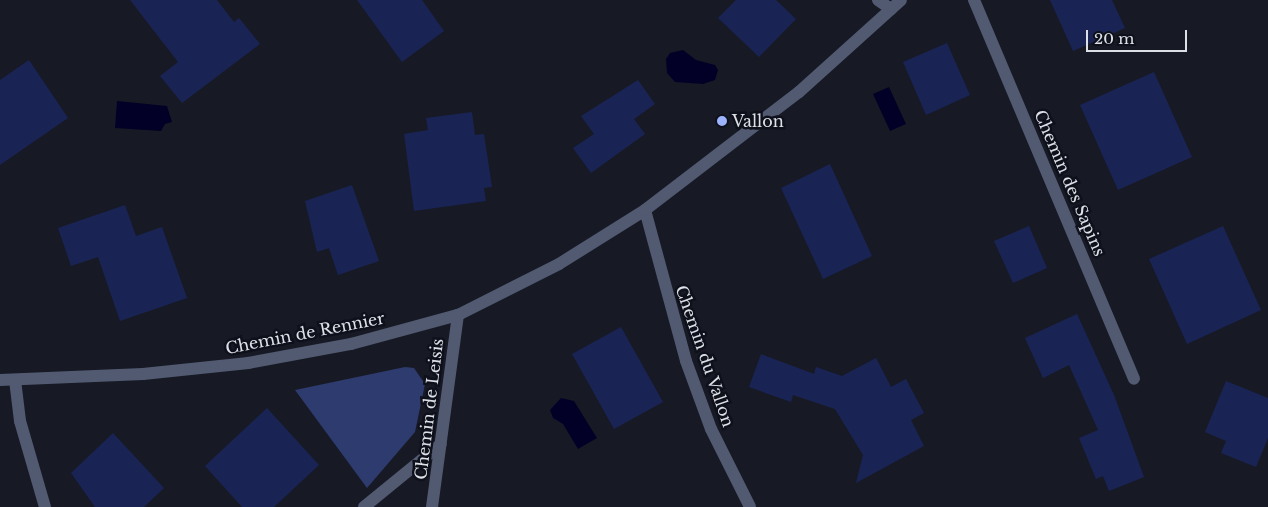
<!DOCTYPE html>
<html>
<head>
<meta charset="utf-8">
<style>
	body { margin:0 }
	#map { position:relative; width:1268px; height:507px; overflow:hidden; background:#171a25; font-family:"Libre Baskerville",serif }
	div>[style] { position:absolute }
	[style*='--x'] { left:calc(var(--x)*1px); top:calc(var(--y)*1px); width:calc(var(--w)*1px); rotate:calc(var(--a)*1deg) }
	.green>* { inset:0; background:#2e3b6f }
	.water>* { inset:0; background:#020027 }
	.building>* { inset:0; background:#192455 }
	.minor>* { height:12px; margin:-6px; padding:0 6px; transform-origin:6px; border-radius:6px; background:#525a72 }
	.dots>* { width:14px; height:14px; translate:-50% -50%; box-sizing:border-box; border:2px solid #0e111b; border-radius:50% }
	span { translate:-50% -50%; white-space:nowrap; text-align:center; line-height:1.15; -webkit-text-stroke:5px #0e111b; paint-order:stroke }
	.poi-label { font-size:16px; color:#dde0e7 }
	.left { translate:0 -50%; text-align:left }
	.street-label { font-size:16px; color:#dde0e7 }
	.scale { position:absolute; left:1086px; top:30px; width:101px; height:22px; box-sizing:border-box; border:2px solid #dde0e7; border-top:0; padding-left:6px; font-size:15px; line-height:18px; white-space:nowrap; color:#dde0e7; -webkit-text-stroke:4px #0e111b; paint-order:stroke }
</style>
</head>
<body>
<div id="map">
	<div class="green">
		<i style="clip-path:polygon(405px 367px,414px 368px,425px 384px,415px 432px,367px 488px,295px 390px)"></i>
	</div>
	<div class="water">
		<i style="clip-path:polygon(683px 50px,696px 60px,715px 65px,718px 70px,715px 80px,703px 84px,675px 82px,667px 73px,666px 59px,670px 53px)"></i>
		<i style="clip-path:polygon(889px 87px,906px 124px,890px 131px,873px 94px)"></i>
		<i style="clip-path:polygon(117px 101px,167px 106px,172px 122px,165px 124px,161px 131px,115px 128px)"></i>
		<i style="clip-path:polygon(561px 398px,574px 401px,597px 438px,578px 449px,563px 424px,553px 418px,550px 410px)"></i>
	</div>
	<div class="building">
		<i style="clip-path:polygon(130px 0,217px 0,234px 22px,239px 18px,260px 44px,182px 103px,160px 76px,178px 62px)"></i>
		<i style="clip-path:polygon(357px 0,422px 0,444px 31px,402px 62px)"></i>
		<i style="clip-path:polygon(736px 0,776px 0,796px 19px,759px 57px,718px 18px)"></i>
		<i style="clip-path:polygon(1050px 0,1112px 0,1125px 28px,1073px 51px)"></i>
		<i style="clip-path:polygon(947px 43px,970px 95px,926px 115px,903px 62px)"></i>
		<i style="clip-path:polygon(29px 60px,68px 118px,0 165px,0 80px)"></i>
		<i style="clip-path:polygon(1154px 72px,1192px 157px,1118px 190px,1080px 105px)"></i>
		<i style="clip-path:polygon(638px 80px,655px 104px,634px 119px,645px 134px,591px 173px,573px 148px,594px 134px,581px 116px)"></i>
		<i style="clip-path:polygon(472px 112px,475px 135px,484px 134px,492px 187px,484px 188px,486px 201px,414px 211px,404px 134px,428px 130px,426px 118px)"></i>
		<i style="clip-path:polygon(830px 164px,872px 256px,823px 279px,781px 188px)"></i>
		<i style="clip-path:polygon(352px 185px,379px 261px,338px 275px,329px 248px,317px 252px,305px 201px)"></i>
		<i style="clip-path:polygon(125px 205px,136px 236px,162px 227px,187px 298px,120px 321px,98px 257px,71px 266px,58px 228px)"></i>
		<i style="clip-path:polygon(1029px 226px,1047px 268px,1013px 283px,994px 241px)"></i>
		<i style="clip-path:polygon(1223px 226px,1261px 310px,1187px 344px,1149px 259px)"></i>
		<i style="clip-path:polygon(1077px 314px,1114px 395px,1144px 477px,1109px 491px,1103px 476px,1096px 479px,1079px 438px,1098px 430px,1069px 365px,1043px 378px,1025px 338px)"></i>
		<i style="clip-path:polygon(621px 327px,663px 402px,614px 429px,572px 354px)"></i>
		<i style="clip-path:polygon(761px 354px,814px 374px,816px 367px,842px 376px,876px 358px,891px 387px,906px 379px,924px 413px,911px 420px,924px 446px,856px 483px,863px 455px,835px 409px,793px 395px,791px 402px,749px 387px)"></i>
		<i style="clip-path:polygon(1226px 381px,1268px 398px,1268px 438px,1256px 467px,1221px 453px,1226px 441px,1205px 432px)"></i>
		<i style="clip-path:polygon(267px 408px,319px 465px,274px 507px,242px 507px,205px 466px)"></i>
		<i style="clip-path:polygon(113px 433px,164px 488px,144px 507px,95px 507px,71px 473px)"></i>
	</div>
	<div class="minor">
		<i style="--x:878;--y:0;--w:16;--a:35"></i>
		<i style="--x:974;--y:0;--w:411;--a:67.1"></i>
		<i style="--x:645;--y:210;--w:156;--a:74.8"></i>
		<i style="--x:686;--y:361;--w:72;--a:69.8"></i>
		<i style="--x:711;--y:429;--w:87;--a:63.4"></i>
		<i style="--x:0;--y:380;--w:143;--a:-2.4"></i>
		<i style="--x:143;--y:374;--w:106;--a:-6"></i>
		<i style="--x:248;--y:363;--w:105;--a:-10.5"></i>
		<i style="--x:351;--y:344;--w:111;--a:-15.2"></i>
		<i style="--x:458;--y:315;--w:113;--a:-26.8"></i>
		<i style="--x:559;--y:264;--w:102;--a:-32.1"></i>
		<i style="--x:645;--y:210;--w:194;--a:-37.5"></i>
		<i style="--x:799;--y:92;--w:137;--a:-42"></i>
		<i style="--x:15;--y:380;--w:41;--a:83"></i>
		<i style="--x:20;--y:421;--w:90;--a:73.8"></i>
		<i style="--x:364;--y:507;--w:99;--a:-39.3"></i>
		<i style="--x:432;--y:507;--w:194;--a:-82.3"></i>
	</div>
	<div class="dots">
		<i style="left:722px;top:121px;background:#9db4fd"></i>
	</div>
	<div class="poi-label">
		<span class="left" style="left:732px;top:121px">Vallon</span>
	</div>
	<div class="street-label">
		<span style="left:1070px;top:183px;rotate:67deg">Chemin des Sapins</span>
		<span style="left:305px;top:333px;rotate:-11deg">Chemin de Rennier</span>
		<span style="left:705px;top:356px;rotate:71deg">Chemin du Vallon</span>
		<span style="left:429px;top:409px;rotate:-83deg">Chemin de Leisis</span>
	</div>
	<div class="scale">20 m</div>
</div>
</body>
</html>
